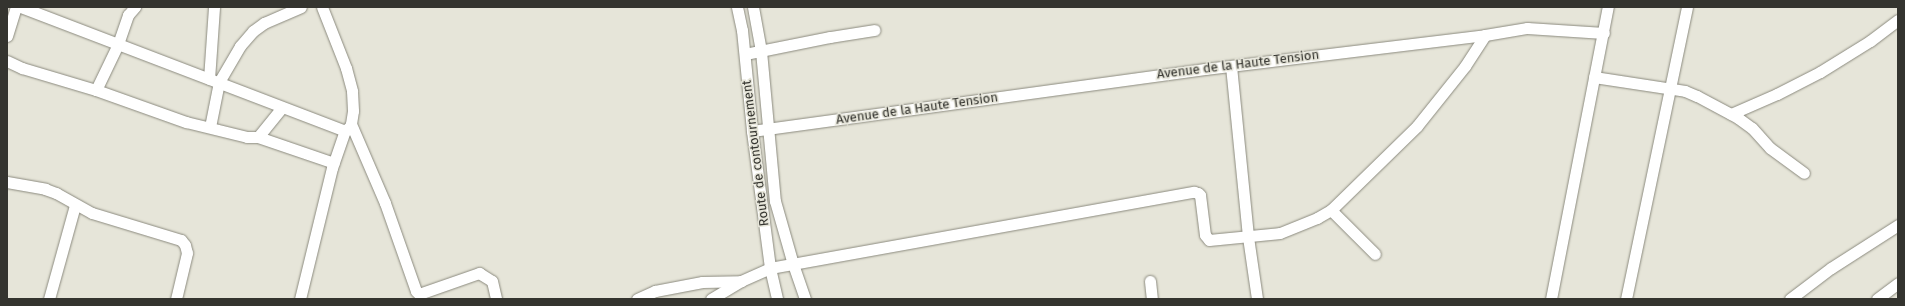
<!DOCTYPE html>
<html>
<head>
<meta charset="utf-8">
<style>
	body { margin:0 }
	#map { position:relative; width:1905px; height:306px; overflow:hidden; background:#e6e5d9; font-family:"Fira Sans",sans-serif }
	div>[style] { position:absolute }
	[style*='--x'] { left:calc(var(--x)*1px); top:calc(var(--y)*1px); width:calc(var(--w)*1px); rotate:calc(var(--a)*1deg) }
	.roads { filter:drop-shadow(0 0 1px #8b8a7e) drop-shadow(0 0 1px #8b8a7e) }
	.minor>* { height:11px; margin:-5.5px; padding:0 5.5px; transform-origin:5.5px; border-radius:5.5px; background:#fff }
	span { translate:-50% -50%; white-space:nowrap; text-align:center; line-height:1.15; -webkit-text-stroke:3px #e6e5d9; paint-order:stroke }
	.street-label { font-size:13px; color:#34342f }
	.frame { position:absolute; inset:0; border:8px solid #34342f; pointer-events:none }
</style>
</head>
<body>
<div id="map">
	<div class="roads">
		<div class="minor">
			<i style="--x:21;--y:7;--w:347;--a:20.9"></i>
			<i style="--x:322;--y:7;--w:66;--a:68.5"></i>
			<i style="--x:346;--y:68;--w:24;--a:75"></i>
			<i style="--x:352;--y:91;--w:20;--a:87"></i>
			<i style="--x:353;--y:111;--w:13;--a:99"></i>
			<i style="--x:351;--y:124;--w:86;--a:66.7"></i>
			<i style="--x:385;--y:203;--w:93;--a:70.6"></i>
			<i style="--x:416;--y:291;--w:4;--a:45"></i>
			<i style="--x:419;--y:294;--w:64;--a:-19.3"></i>
			<i style="--x:479;--y:273;--w:15;--a:32"></i>
			<i style="--x:492;--y:281;--w:18;--a:77"></i>
			<i style="--x:737;--y:7;--w:24;--a:78"></i>
			<i style="--x:742;--y:30;--w:101;--a:84.3"></i>
			<i style="--x:752;--y:131;--w:138;--a:82.5"></i>
			<i style="--x:770;--y:268;--w:32;--a:77"></i>
			<i style="--x:753;--y:7;--w:45;--a:79.7"></i>
			<i style="--x:761;--y:51;--w:151;--a:84.7"></i>
			<i style="--x:775;--y:201;--w:66;--a:74.1"></i>
			<i style="--x:793;--y:264;--w:37;--a:71"></i>
			<i style="--x:7;--y:36;--w:30;--a:-73"></i>
			<i style="--x:745;--y:54;--w:87;--a:-11.3"></i>
			<i style="--x:830;--y:37;--w:45;--a:-9"></i>
			<i style="--x:7;--y:61;--w:17;--a:25"></i>
			<i style="--x:22;--y:68;--w:77;--a:16.6"></i>
			<i style="--x:96;--y:90;--w:96;--a:19.6"></i>
			<i style="--x:186;--y:122;--w:63;--a:13.8"></i>
			<i style="--x:247;--y:137;--w:11;--a:0"></i>
			<i style="--x:258;--y:137;--w:38;--a:-51"></i>
			<i style="--x:1231;--y:66;--w:172;--a:84.3"></i>
			<i style="--x:1248;--y:237;--w:63;--a:81.7"></i>
			<i style="--x:1594;--y:77;--w:92;--a:8.7"></i>
			<i style="--x:1685;--y:91;--w:13;--a:23"></i>
			<i style="--x:1697;--y:96;--w:47;--a:28.2"></i>
			<i style="--x:1738;--y:118;--w:17;--a:36"></i>
			<i style="--x:1752;--y:128;--w:27;--a:48"></i>
			<i style="--x:1770;--y:148;--w:42;--a:36.3"></i>
			<i style="--x:209;--y:79;--w:72;--a:-86"></i>
			<i style="--x:96;--y:90;--w:51;--a:-64.4"></i>
			<i style="--x:118;--y:44;--w:31;--a:-71"></i>
			<i style="--x:128;--y:15;--w:11;--a:-49"></i>
			<i style="--x:1731;--y:114;--w:50;--a:-23.5"></i>
			<i style="--x:1777;--y:94;--w:48;--a:-27.1"></i>
			<i style="--x:1820;--y:72;--w:59;--a:-31.8"></i>
			<i style="--x:1870;--y:41;--w:35;--a:-37"></i>
			<i style="--x:210;--y:127;--w:46;--a:-78.7"></i>
			<i style="--x:219;--y:82;--w:42;--a:-59.7"></i>
			<i style="--x:240;--y:46;--w:20;--a:-49"></i>
			<i style="--x:253;--y:31;--w:14;--a:-36"></i>
			<i style="--x:264;--y:23;--w:40;--a:-23.4"></i>
			<i style="--x:752;--y:131;--w:457;--a:-7.8"></i>
			<i style="--x:1205;--y:69;--w:282;--a:-6.9"></i>
			<i style="--x:1485;--y:35;--w:43;--a:-9.5"></i>
			<i style="--x:1527;--y:28;--w:77;--a:3.7"></i>
			<i style="--x:258;--y:137;--w:80;--a:18.9"></i>
			<i style="--x:7;--y:182;--w:39;--a:10"></i>
			<i style="--x:45;--y:189;--w:12;--a:20"></i>
			<i style="--x:56;--y:193;--w:41;--a:29.1"></i>
			<i style="--x:92;--y:213;--w:93;--a:16.9"></i>
			<i style="--x:181;--y:240;--w:6;--a:51"></i>
			<i style="--x:185;--y:245;--w:8;--a:76"></i>
			<i style="--x:187;--y:253;--w:47;--a:103.4"></i>
			<i style="--x:1331;--y:210;--w:62;--a:45"></i>
			<i style="--x:1150;--y:281;--w:18;--a:84"></i>
			<i style="--x:49;--y:299;--w:98;--a:-74.5"></i>
			<i style="--x:300;--y:299;--w:135;--a:-76.3"></i>
			<i style="--x:332;--y:168;--w:39;--a:-71"></i>
			<i style="--x:345;--y:131;--w:7;--a:-45"></i>
			<i style="--x:637;--y:299;--w:20;--a:-24"></i>
			<i style="--x:655;--y:291;--w:48;--a:-10.8"></i>
			<i style="--x:702;--y:282;--w:39;--a:-1"></i>
			<i style="--x:741;--y:281;--w:32;--a:-24"></i>
			<i style="--x:770;--y:268;--w:431;--a:-10.2"></i>
			<i style="--x:1194;--y:192;--w:4;--a:14"></i>
			<i style="--x:1198;--y:193;--w:3;--a:45"></i>
			<i style="--x:1200;--y:195;--w:40;--a:82.9"></i>
			<i style="--x:1205;--y:235;--w:6;--a:51"></i>
			<i style="--x:1209;--y:240;--w:71;--a:-5.6"></i>
			<i style="--x:1280;--y:233;--w:40;--a:-22"></i>
			<i style="--x:1317;--y:218;--w:16;--a:-30"></i>
			<i style="--x:1331;--y:210;--w:120;--a:-44.3"></i>
			<i style="--x:1417;--y:126;--w:77;--a:-51.3"></i>
			<i style="--x:1465;--y:66;--w:37;--a:-57"></i>
			<i style="--x:711;--y:299;--w:35;--a:-31"></i>
			<i style="--x:1551;--y:299;--w:298;--a:-79"></i>
			<i style="--x:1626;--y:299;--w:298;--a:-78.2"></i>
			<i style="--x:1790;--y:299;--w:51;--a:-37.1"></i>
			<i style="--x:1831;--y:268;--w:80;--a:-32.7"></i>
			<i style="--x:1877;--y:299;--w:26;--a:-37"></i>
		</div>
	</div>
	<div class="street-label">
		<span style="left:1238px;top:65px;rotate:-7deg">Avenue de la Haute Tension</span>
		<span style="left:917px;top:109px;rotate:-8deg">Avenue de la Haute Tension</span>
		<span style="left:756px;top:153px;rotate:-97deg">Route de contournement</span>
	</div>
	<div class="frame"></div>
</div>
</body>
</html>
